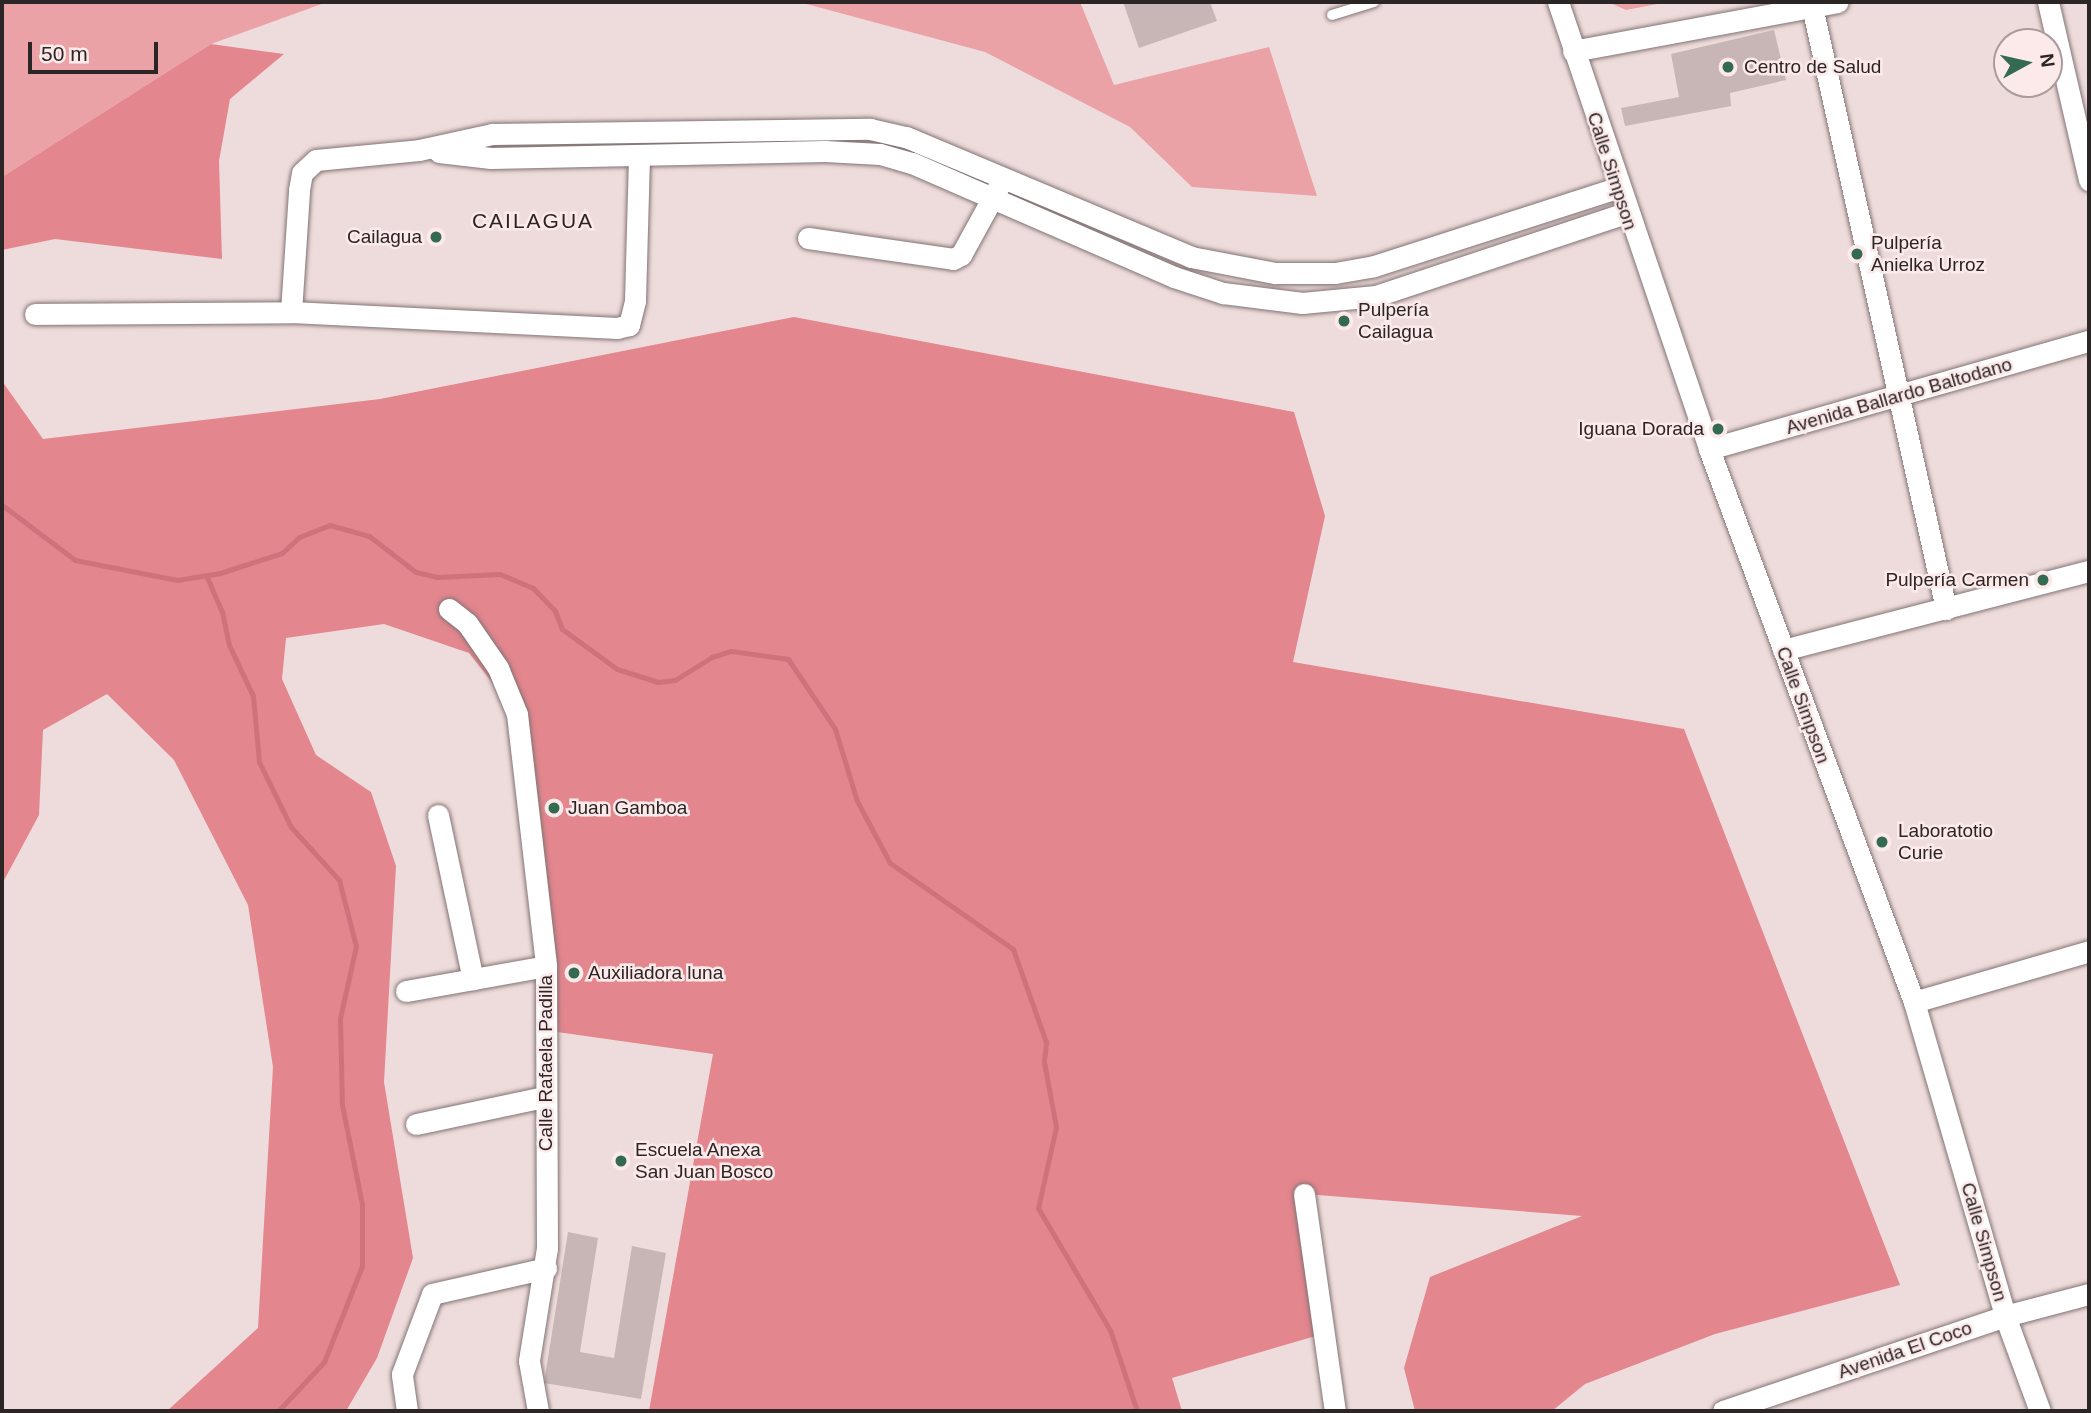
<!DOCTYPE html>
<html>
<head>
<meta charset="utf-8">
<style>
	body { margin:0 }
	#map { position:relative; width:2091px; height:1413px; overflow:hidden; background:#eedcdc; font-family:Helvetica,sans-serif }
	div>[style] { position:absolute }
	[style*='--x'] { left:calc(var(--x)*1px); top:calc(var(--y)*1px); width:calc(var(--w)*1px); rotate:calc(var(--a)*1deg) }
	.green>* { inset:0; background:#eaa2a7 }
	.forest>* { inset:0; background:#e3868e }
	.stream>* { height:5px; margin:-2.5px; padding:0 2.5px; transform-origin:2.5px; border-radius:2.5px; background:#ce737c }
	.building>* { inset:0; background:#c8b6b7 }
	.roads { filter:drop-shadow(0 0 2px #837373) drop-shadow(0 0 2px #837373) }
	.lane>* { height:10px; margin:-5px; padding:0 5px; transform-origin:5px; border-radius:5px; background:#fff }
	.street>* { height:21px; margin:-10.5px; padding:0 10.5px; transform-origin:10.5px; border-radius:10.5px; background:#fff }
	.dots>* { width:19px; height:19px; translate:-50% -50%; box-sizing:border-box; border:4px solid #fce9e9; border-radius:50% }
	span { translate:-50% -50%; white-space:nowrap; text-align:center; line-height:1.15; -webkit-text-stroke:5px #fce9e9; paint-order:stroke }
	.poi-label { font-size:19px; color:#2c2526 }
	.left { translate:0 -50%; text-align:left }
	.right { translate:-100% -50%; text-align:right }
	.street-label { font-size:19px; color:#2c2526 }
	.neighbourhood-label { font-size:21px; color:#2c2526; letter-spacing:2px }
	.frame { position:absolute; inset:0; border:4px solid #2c2526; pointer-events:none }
	.north { position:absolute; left:1993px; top:28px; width:70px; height:70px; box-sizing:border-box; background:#fce9e9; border:2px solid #a99b9b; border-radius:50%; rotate:82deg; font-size:19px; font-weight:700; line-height:28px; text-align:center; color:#2c2526 }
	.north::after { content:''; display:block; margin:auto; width:24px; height:32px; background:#346a50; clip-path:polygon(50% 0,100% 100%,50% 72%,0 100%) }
	.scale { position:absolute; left:28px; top:42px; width:130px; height:32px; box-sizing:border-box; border:4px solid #2c2526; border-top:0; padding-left:9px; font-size:21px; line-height:24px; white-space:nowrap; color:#2c2526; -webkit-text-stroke:5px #fce9e9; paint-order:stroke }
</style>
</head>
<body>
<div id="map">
	<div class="green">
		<i style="clip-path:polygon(2px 2px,327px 2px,211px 44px,2px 177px)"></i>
		<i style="clip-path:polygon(799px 2px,1080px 2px,1114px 85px,1269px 47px,1317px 196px,1192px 187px,1130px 127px,985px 52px)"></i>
		<i style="clip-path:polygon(1608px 2px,1668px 2px,1626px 10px)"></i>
	</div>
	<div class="forest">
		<i style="clip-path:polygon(211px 44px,284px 54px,230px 99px,219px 161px,222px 259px,55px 239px,2px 250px,2px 177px)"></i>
		<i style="clip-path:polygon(794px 317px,1294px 412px,1325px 516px,1293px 662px,1684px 729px,1900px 1285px,1715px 1334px,1585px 1384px,1552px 1411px,1415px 1411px,1404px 1368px,1430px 1277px,1582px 1216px,1305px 1194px,1326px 1333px,1172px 1378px,1182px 1411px,649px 1411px,713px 1054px,550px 1031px,517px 714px,469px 653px,384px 624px,286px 638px,282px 679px,316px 755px,371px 792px,396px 866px,384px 1082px,413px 1258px,377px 1358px,346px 1411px,167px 1411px,258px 1328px,273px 1067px,248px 905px,174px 760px,107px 694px,43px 730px,39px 815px,2px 884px,2px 381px,43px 439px,380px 399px)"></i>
	</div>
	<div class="stream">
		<i style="--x:2;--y:505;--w:91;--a:37"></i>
		<i style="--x:75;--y:560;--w:104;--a:11.1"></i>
		<i style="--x:177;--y:580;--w:44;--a:-9.2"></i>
		<i style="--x:220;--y:573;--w:65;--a:-17.9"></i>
		<i style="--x:282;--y:553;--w:23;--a:-43"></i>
		<i style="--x:299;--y:537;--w:33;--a:-21"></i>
		<i style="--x:330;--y:525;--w:41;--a:15.8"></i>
		<i style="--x:369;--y:536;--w:59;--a:37.5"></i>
		<i style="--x:416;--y:572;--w:22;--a:13"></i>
		<i style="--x:437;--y:577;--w:63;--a:-2.7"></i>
		<i style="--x:500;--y:574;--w:36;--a:23"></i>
		<i style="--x:533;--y:588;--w:32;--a:46"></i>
		<i style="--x:555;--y:611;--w:19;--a:69"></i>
		<i style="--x:562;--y:629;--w:68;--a:36"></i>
		<i style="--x:617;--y:669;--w:43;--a:17.6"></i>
		<i style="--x:658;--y:682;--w:17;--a:-7"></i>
		<i style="--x:675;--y:680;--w:44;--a:-31.9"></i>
		<i style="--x:712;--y:657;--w:20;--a:-18"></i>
		<i style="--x:731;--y:651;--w:58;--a:8"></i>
		<i style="--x:788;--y:659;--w:84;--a:56.1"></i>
		<i style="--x:835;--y:729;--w:75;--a:73"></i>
		<i style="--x:857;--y:801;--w:70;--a:62"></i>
		<i style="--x:890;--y:863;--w:150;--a:35"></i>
		<i style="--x:1013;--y:949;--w:99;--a:70.5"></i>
		<i style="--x:1046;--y:1042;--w:20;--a:96"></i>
		<i style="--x:1044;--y:1062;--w:66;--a:79.5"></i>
		<i style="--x:1056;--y:1127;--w:83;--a:102.5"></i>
		<i style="--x:1038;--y:1208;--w:142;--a:59.5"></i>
		<i style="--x:1110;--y:1330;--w:85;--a:71.6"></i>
		<i style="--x:206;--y:575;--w:40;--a:66.6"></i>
		<i style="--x:222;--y:612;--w:34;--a:78"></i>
		<i style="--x:229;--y:645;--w:56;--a:64.8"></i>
		<i style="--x:253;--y:696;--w:66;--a:84.8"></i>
		<i style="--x:259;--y:762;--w:72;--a:63.8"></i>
		<i style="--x:291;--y:827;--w:72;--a:47.8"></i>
		<i style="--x:339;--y:880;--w:68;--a:75.6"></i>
		<i style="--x:356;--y:946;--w:74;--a:102.5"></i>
		<i style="--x:340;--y:1018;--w:87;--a:88.7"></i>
		<i style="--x:342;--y:1105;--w:101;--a:78.6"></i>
		<i style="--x:362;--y:1204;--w:62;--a:90"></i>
		<i style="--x:362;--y:1266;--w:103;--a:111.6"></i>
		<i style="--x:324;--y:1362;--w:67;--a:133.2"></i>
	</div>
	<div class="building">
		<i style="clip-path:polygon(1123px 2px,1210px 2px,1217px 21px,1139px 48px)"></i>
		<i style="clip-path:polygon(1774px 30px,1786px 80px,1730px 93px,1731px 106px,1625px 126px,1621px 108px,1679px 97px,1671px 54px)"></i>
		<i style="clip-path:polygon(568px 1232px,598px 1238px,580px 1352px,614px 1358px,632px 1246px,666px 1253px,641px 1399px,544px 1383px)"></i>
	</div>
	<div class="roads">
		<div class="lane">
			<i style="--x:1332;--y:15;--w:44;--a:-17.2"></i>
		</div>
		<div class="street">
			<i style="--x:1558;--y:2;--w:472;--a:71.3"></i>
			<i style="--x:1709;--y:449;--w:590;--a:69.66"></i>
			<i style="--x:1914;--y:1002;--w:327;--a:73.8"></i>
			<i style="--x:2005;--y:1316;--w:101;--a:69.8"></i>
			<i style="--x:1811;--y:2;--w:622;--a:77.46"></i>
			<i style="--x:2048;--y:2;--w:183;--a:77"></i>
			<i style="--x:1573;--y:51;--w:269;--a:-10.5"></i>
			<i style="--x:439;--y:152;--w:52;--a:6.6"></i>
			<i style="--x:491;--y:158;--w:334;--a:-1.2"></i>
			<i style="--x:825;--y:151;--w:55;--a:3.1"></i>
			<i style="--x:880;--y:154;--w:33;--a:16"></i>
			<i style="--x:912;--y:163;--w:286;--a:23.5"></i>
			<i style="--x:1174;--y:277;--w:52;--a:18.1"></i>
			<i style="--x:1223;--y:293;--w:80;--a:7.2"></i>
			<i style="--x:1302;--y:303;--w:74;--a:-5.4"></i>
			<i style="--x:1376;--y:296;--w:262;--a:-18.4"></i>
			<i style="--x:639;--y:157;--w:144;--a:91.6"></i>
			<i style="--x:635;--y:301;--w:25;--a:104"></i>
			<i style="--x:629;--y:325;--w:12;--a:166"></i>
			<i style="--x:617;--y:328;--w:326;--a:-177.2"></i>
			<i style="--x:291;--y:312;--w:122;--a:-86.2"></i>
			<i style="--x:299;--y:190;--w:17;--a:-80"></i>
			<i style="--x:302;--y:173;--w:19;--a:-43"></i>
			<i style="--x:316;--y:160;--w:103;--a:-5.5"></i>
			<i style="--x:419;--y:150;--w:75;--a:-12.4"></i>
			<i style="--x:492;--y:134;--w:378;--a:-0.8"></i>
			<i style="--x:870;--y:129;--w:37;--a:13"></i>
			<i style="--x:906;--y:137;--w:309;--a:22.8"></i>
			<i style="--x:1191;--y:257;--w:86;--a:10.8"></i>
			<i style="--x:1275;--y:273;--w:60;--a:0"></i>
			<i style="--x:1335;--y:273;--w:40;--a:-10"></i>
			<i style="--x:1374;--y:266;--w:255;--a:-17.8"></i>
			<i style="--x:808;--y:238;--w:147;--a:8.2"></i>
			<i style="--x:953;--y:259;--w:9;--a:-27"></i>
			<i style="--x:961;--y:255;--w:79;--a:-61.2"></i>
			<i style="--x:35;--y:314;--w:256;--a:-0.4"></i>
			<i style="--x:1709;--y:449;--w:395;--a:-15.9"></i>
			<i style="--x:449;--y:609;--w:23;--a:38"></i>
			<i style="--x:467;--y:623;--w:55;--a:55.4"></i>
			<i style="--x:498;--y:668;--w:50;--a:67.6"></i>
			<i style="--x:517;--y:714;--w:254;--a:83.4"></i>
			<i style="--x:546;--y:966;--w:282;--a:89.8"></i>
			<i style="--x:547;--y:1248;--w:114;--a:99.1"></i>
			<i style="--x:529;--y:1361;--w:51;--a:79.8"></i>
			<i style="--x:1783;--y:650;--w:316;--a:-14.5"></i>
			<i style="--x:438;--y:815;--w:168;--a:78"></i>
			<i style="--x:406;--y:991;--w:142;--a:-10.1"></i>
			<i style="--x:1914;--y:1002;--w:182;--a:-16.2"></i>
			<i style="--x:416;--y:1124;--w:131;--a:-11.9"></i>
			<i style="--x:1304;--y:1194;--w:219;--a:81.9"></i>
			<i style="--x:407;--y:1411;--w:37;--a:-98"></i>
			<i style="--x:402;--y:1374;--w:85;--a:-69.4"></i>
			<i style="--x:432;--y:1294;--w:117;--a:-12.8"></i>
			<i style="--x:1723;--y:1411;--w:298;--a:-18.6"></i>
			<i style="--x:2005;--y:1316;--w:87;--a:-14.7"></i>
		</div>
	</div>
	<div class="dots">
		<i style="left:1728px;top:67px;background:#346a50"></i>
		<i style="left:436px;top:237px;background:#346a50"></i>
		<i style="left:1857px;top:254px;background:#346a50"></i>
		<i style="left:1344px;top:321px;background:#346a50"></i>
		<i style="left:1718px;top:429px;background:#346a50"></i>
		<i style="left:2043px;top:580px;background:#346a50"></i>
		<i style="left:554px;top:808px;background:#346a50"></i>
		<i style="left:1882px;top:842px;background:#346a50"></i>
		<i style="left:574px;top:973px;background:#346a50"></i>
		<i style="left:621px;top:1161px;background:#346a50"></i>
	</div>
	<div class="poi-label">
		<span class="left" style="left:1744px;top:67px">Centro de Salud</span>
		<span class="right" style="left:422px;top:237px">Cailagua</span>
		<span class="left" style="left:1871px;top:254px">Pulpería<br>Anielka Urroz</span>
		<span class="left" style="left:1358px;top:321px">Pulpería<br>Cailagua</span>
		<span class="right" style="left:1704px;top:429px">Iguana Dorada</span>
		<span class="right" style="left:2029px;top:580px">Pulpería Carmen</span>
		<span class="left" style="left:568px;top:808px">Juan Gamboa</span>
		<span class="left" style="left:1898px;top:842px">Laboratotio<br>Curie</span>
		<span class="left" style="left:588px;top:973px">Auxiliadora luna</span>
		<span class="left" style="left:635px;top:1161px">Escuela Anexa<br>San Juan Bosco</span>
	</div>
	<div class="street-label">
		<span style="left:1612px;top:171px;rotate:72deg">Calle Simpson</span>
		<span style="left:1899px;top:396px;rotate:-16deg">Avenida Ballardo Baltodano</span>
		<span style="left:1803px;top:705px;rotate:70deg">Calle Simpson</span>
		<span style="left:546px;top:1063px;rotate:-90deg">Calle Rafaela Padilla</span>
		<span style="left:1984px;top:1242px;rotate:74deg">Calle Simpson</span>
		<span style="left:1905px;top:1350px;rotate:-19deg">Avenida El Coco</span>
	</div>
	<div class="neighbourhood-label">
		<span style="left:533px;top:221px">CAILAGUA</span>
	</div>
	<div class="frame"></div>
	<div class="north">N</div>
	<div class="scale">50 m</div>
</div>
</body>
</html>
